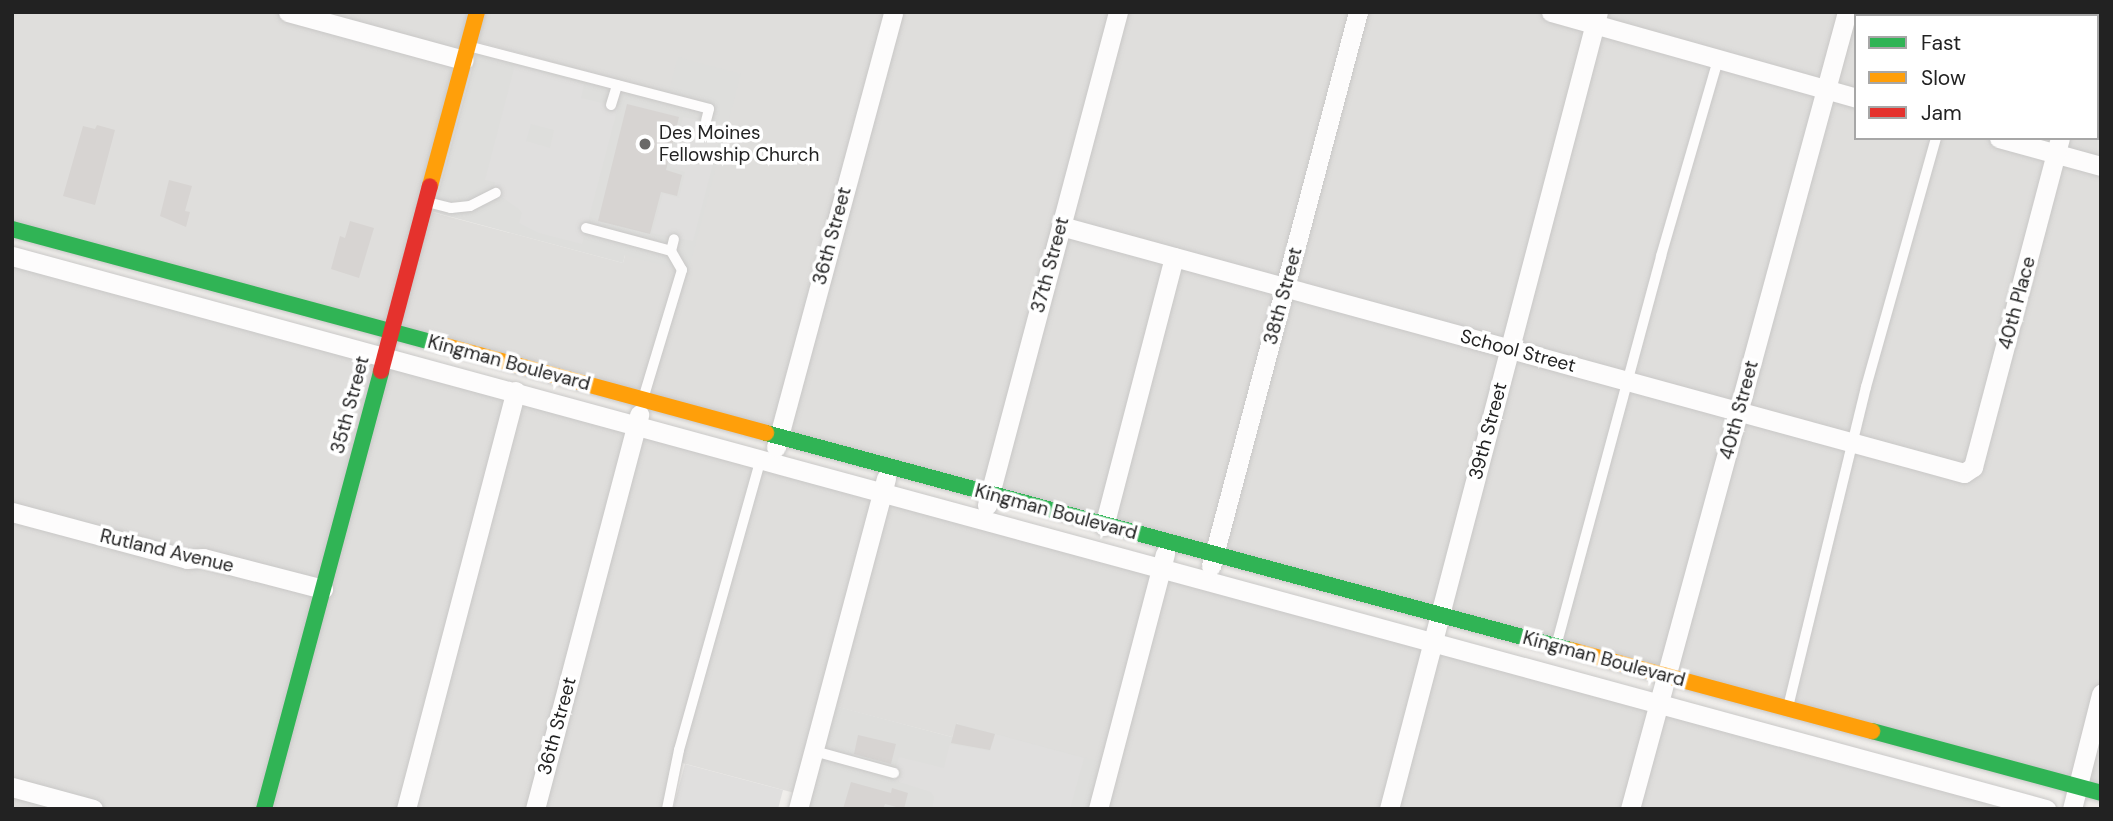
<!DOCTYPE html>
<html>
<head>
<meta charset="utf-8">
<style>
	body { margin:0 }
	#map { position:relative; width:2113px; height:821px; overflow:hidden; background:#f0eeeb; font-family:"DM Sans",sans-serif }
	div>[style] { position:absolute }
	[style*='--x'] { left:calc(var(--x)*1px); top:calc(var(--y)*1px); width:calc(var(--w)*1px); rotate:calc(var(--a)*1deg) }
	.residential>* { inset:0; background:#dfdedc }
	.religious>* { inset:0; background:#dededc }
	.parking>* { inset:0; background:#e0dfde }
	.building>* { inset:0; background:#d7d4d2 }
	.roads { filter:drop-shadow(0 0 2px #c9c8c7) drop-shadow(0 0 2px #c9c8c7) }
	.lane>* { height:10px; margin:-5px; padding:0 5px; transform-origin:5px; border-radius:5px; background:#fdfcfc }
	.street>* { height:19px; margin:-9.5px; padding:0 9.5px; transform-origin:9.5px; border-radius:9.5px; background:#fdfcfc }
	.fast>* { height:16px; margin:-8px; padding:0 8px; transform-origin:8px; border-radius:8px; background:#30b455 }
	.slow>* { height:16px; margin:-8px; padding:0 8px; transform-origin:8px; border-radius:8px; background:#ff9f0a }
	.jam>* { height:16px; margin:-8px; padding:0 8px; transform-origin:8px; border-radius:8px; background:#e5322d }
	.dots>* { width:19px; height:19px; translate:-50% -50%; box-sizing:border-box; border:4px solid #fff; border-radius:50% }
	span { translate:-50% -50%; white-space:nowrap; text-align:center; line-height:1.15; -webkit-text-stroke:7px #fff; paint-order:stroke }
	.poi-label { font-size:19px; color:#222 }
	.left { translate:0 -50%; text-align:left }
	.street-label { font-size:19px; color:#222 }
	.frame { position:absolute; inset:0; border:14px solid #222; pointer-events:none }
	.legend { position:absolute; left:1854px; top:14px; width:245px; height:126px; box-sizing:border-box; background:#fff; border:2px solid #a7a7a7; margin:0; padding:9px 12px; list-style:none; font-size:21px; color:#222 }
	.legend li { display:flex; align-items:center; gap:14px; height:35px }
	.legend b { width:35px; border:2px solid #a7a7a7 }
</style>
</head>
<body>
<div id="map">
	<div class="residential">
		<i style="clip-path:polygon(evenodd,12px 12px,2101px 12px,2101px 793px,12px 229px,12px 12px,1856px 16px,2097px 16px,2097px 138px,1856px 138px,1856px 16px,12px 12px,470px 40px,668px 94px,623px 263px,424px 210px,470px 40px)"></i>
		<i style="clip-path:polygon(12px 256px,2046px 809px,1098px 809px,957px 723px,952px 737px,826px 704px,802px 795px,682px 763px,670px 809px,12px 809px)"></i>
	</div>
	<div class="religious">
		<i style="clip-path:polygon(479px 43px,668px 94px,678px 57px,741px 74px,688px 272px,625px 255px,623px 263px,433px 212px)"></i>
		<i style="clip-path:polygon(835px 706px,952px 737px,956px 723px,1102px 762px,1090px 809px,807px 809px)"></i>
	</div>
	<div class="parking">
		<i style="clip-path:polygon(evenodd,515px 65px,584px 84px,581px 98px,618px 107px,582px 244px,539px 233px,519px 223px,522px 213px,519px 209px,493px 191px,495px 182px,485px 180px,515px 65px,531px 124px,554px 130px,550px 148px,526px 141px,531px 124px)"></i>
		<i style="clip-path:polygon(683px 117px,723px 125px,693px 241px,652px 233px,663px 194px,679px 198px,685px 172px,670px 167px)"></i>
		<i style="clip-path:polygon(995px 734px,1084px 758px,1070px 809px,932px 809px,934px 797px,931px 792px,893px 780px,899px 757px,944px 768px,950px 744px,990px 751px)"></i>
		<i style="clip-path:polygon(685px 764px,783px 790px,778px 809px,673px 809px)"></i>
	</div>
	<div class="building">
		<i style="clip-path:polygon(627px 104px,679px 117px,666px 170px,682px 175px,677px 196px,661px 192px,650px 234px,598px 221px)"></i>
		<i style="clip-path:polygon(97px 125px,115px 130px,95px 205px,63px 196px,83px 126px,95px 129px)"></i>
		<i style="clip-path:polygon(169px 180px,192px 186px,185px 211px,190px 212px,186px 227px,160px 216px)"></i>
		<i style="clip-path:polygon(350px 221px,374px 228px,359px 278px,331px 269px,340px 236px,345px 238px)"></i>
		<i style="clip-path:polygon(956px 724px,995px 734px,990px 750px,951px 743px)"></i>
		<i style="clip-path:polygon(858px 735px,896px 744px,891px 764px,854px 754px)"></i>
		<i style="clip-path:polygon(851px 782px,891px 793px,892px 788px,908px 793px,904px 809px,885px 804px,883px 809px,843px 809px)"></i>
	</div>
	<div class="roads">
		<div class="lane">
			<i style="--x:1970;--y:16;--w:4;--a:-76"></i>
			<i style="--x:468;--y:46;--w:249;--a:14.6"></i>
			<i style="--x:709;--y:109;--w:12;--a:104"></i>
			<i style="--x:611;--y:105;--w:21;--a:-73"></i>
			<i style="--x:427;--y:202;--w:25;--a:14"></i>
			<i style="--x:451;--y:208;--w:19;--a:-6"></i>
			<i style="--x:470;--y:206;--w:29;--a:-27"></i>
			<i style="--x:586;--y:228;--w:88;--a:15.1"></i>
			<i style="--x:643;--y:399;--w:135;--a:-73.2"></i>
			<i style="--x:682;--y:270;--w:22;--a:-120"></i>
			<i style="--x:671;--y:251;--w:12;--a:-76"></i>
			<i style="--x:1556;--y:646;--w:404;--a:-74.9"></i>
			<i style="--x:1661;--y:256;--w:204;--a:-73.8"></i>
			<i style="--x:1788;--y:707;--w:329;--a:-76.3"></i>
			<i style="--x:1866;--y:387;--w:259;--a:-74.3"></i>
			<i style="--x:814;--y:751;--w:83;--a:15.4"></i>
			<i style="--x:667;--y:809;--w:60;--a:-78.5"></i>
			<i style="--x:679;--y:750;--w:303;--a:-74.3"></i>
		</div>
		<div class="street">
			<i style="--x:288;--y:12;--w:182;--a:15.3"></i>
			<i style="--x:1551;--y:12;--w:317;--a:15.7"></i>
			<i style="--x:2092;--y:16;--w:4;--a:-76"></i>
			<i style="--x:1999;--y:138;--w:106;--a:15.4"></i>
			<i style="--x:1061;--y:226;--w:936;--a:15.3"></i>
			<i style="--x:1964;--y:473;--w:11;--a:-34"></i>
			<i style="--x:1973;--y:467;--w:340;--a:-75.2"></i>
			<i style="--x:12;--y:256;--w:2108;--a:15.21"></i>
			<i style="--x:776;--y:447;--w:450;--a:-74.9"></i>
			<i style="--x:987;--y:505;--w:510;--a:-75.12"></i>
			<i style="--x:12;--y:512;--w:181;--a:15"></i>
			<i style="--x:187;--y:559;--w:16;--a:-4"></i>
			<i style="--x:203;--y:558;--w:124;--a:14.5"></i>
			<i style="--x:1104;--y:526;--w:278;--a:-75.4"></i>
			<i style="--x:1211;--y:566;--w:573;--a:-75.14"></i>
			<i style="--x:12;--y:787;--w:84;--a:15.2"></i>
			<i style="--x:406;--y:809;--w:432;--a:-75.3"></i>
			<i style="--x:535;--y:809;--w:408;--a:-75.2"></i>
			<i style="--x:798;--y:809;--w:342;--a:-75.1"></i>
			<i style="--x:1098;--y:809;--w:264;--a:-75.3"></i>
			<i style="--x:1389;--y:809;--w:824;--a:-75.31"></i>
			<i style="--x:1630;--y:809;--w:826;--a:-74.77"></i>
			<i style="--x:2072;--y:809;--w:119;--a:-75.8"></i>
		</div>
		<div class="fast">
			<i style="--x:12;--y:229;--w:442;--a:15.1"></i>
			<i style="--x:766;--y:433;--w:834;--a:15.09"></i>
			<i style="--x:1872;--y:731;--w:237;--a:15.1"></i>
			<i style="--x:264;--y:809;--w:453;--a:-75"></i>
		</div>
		<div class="slow">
			<i style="--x:430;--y:186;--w:180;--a:-74.9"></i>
			<i style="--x:439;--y:344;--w:339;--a:15.2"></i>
			<i style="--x:1571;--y:650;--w:312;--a:15.1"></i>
		</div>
		<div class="jam">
			<i style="--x:381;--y:371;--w:191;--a:-75.2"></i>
		</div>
	</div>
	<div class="dots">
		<i style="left:645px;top:144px;background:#6a6968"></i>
	</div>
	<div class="poi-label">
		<span class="left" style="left:659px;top:144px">Des Moines<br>Fellowship Church</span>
	</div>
	<div class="street-label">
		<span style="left:832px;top:236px;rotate:-75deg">36th Street</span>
		<span style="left:1050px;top:265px;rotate:-75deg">37th Street</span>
		<span style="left:1283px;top:296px;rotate:-75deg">38th Street</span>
		<span style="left:2017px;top:303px;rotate:-75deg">40th Place</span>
		<span style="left:1518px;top:351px;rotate:15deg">School Street</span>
		<span style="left:509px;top:363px;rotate:15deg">Kingman Boulevard</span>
		<span style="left:350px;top:405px;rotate:-75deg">35th Street</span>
		<span style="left:1739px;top:410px;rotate:-75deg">40th Street</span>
		<span style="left:1488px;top:431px;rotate:-75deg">39th Street</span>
		<span style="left:1056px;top:512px;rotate:15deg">Kingman Boulevard</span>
		<span style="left:167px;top:551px;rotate:13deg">Rutland Avenue</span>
		<span style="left:1604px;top:659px;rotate:15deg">Kingman Boulevard</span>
		<span style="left:557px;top:726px;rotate:-75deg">36th Street</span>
	</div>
	<div class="frame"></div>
	<ul class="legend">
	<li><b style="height:9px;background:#30b455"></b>Fast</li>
	<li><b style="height:9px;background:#ff9f0a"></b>Slow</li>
	<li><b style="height:9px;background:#e5322d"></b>Jam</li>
	</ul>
</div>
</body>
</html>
